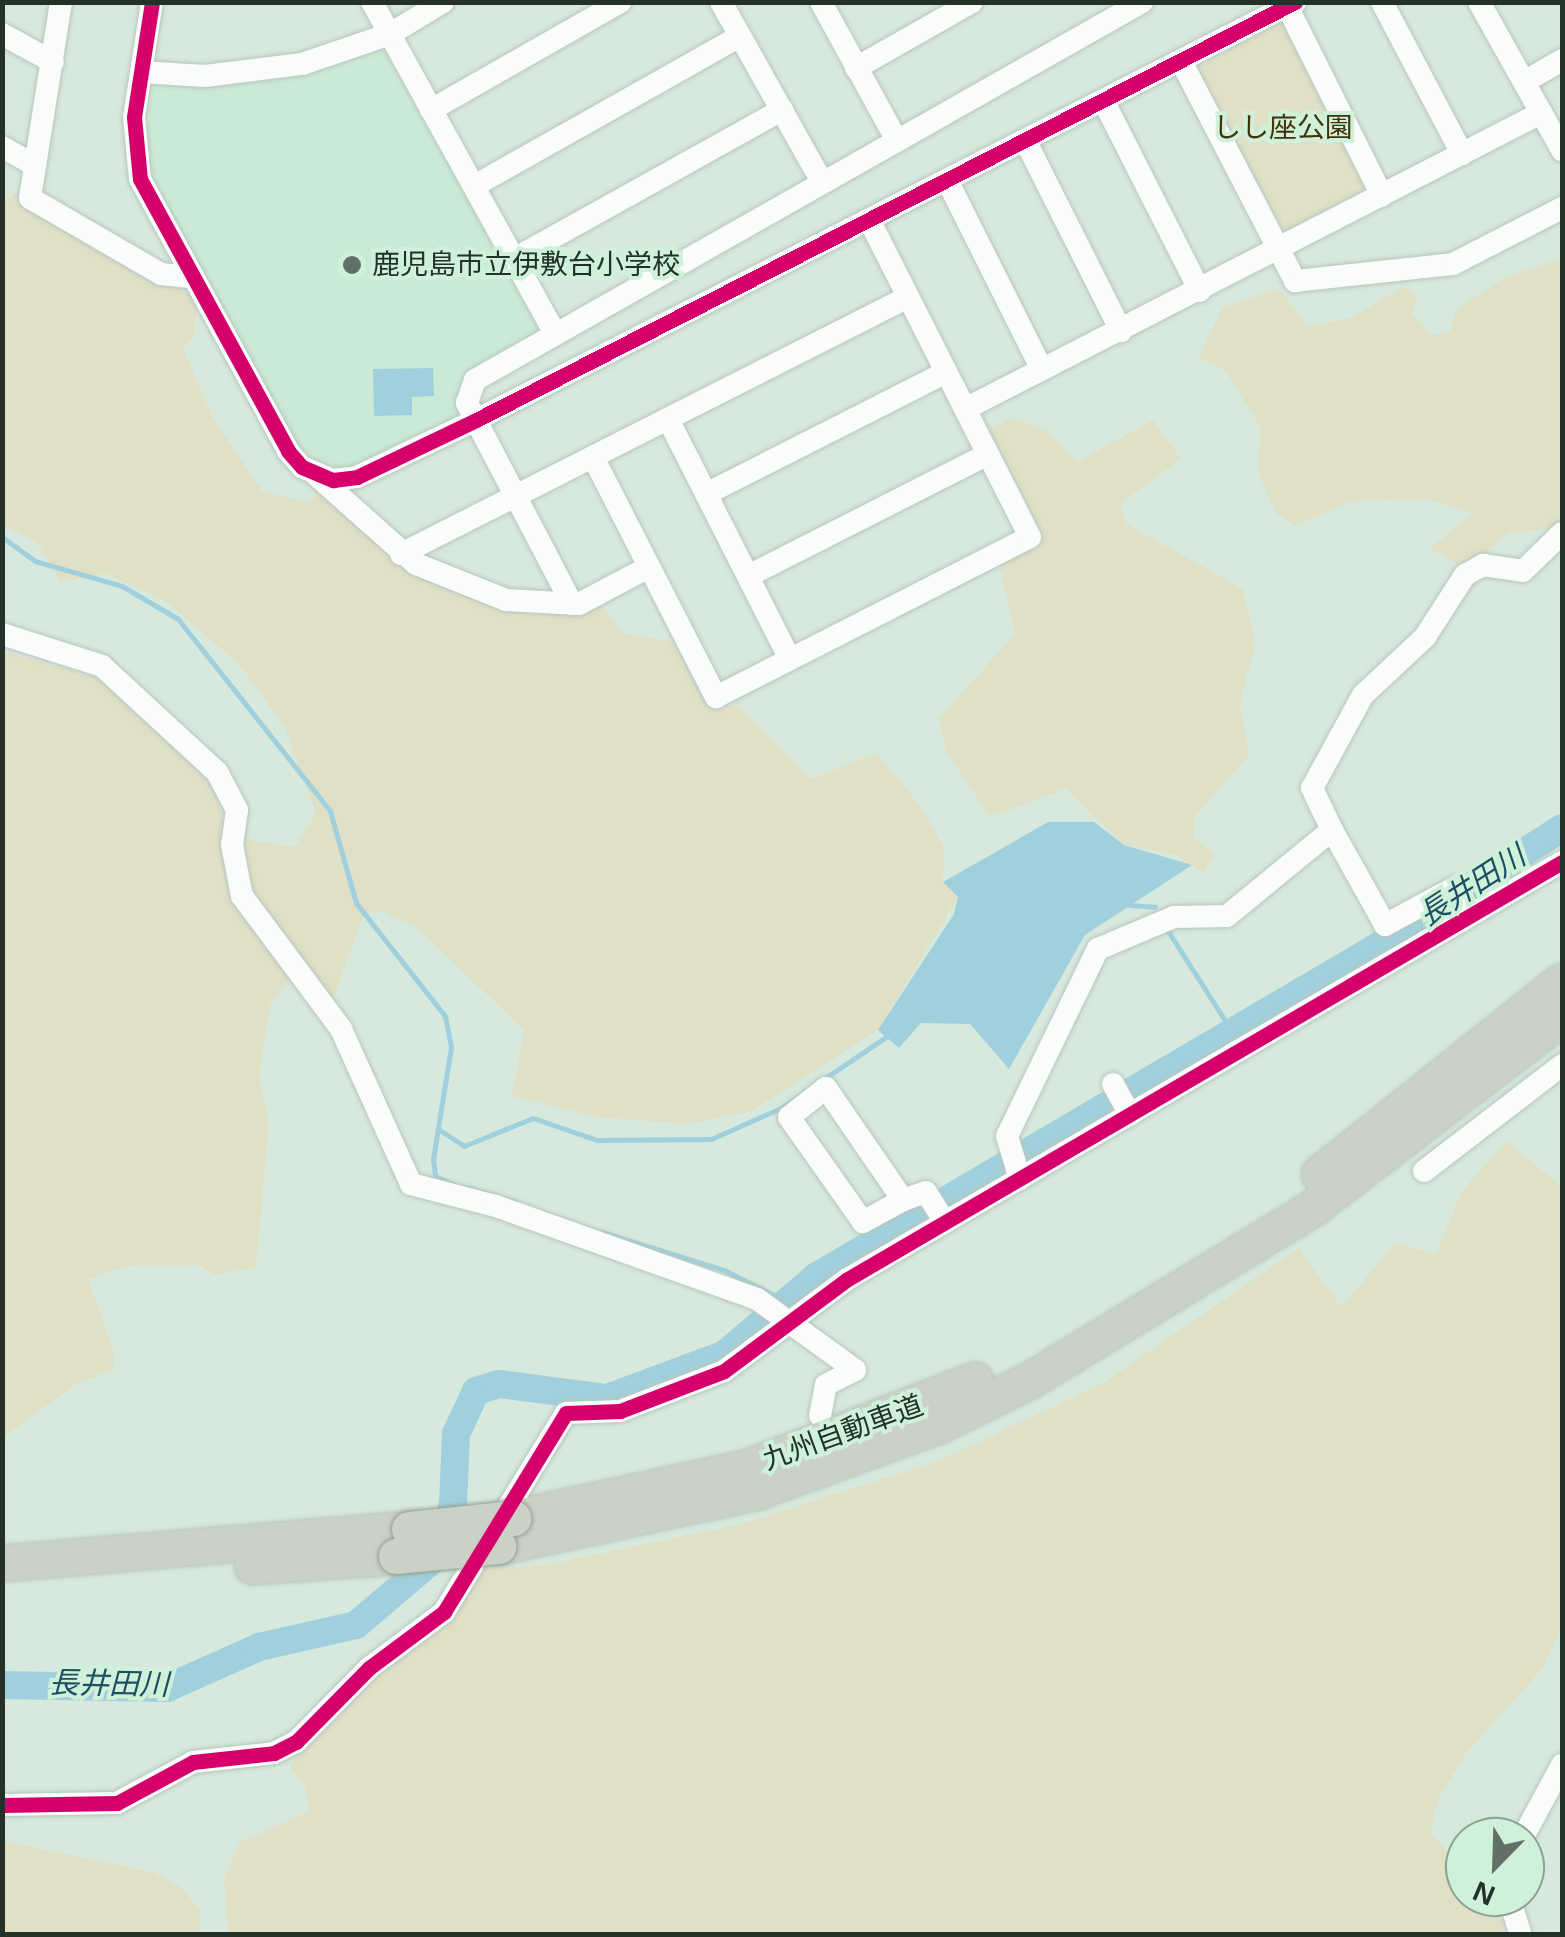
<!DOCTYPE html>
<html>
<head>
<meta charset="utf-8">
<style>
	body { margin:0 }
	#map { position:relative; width:1565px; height:1937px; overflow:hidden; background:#d7e9dd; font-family:Helvetica,"Noto Sans JP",sans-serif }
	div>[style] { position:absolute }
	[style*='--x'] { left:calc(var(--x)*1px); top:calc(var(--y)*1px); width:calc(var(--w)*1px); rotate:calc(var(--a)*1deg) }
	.built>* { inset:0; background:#cbead5 }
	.green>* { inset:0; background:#e0e0c7 }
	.water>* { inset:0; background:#a0d0dd }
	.stream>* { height:5px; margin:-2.5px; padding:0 2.5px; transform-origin:2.5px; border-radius:2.5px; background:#a0d0dd }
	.river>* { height:28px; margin:-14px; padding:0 14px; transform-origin:14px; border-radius:14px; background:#a0d0dd }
	.roads { filter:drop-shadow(0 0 2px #b8c6bd) drop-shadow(0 0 2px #b8c6bd) }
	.minor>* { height:22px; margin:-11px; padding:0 11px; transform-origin:11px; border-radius:11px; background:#f9fcfa }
	.highway>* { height:35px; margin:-17.5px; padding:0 17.5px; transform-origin:17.5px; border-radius:17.5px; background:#ccd1c7 }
	.bridges { filter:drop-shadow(0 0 2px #95a092) drop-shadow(0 0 2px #95a092) }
	.highway-bridge>* { height:35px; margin:-17.5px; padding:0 17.5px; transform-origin:17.5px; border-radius:17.5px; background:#ccd1c7 }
	.cycleway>* { height:15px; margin:-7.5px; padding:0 7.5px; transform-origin:7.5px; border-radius:7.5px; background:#d6006c }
	.dots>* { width:28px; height:28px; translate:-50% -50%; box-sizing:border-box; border:5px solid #cff1da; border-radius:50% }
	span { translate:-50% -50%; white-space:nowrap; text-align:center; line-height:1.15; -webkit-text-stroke:8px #cff1da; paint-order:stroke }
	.park-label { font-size:28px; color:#433208 }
	.poi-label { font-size:28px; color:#233128 }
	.left { translate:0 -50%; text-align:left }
	.street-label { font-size:28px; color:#233128 }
	.water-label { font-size:30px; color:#1c4f61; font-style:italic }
	.frame { position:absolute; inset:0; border:5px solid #233128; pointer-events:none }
	.north { position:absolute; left:1445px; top:1817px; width:100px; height:100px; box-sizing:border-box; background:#cff1da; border:2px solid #8aa493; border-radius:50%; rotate:203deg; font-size:28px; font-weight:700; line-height:40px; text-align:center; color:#233128 }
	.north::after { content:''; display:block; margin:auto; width:35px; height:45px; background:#627167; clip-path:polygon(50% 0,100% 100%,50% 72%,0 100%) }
</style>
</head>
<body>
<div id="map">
	<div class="built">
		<i style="clip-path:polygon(378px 45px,388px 49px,543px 325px,457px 416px,345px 469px,316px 460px,290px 435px,162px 205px,144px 145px,154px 80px)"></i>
	</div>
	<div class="green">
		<i style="clip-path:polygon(1279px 22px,1288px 25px,1370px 186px,1366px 196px,1286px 236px,1196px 70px)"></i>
		<i style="clip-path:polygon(28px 188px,64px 225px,198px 300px,194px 335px,183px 349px,213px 417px,263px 492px,308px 502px,317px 493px,377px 542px,564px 611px,603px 607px,623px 633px,671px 642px,715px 706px,737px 705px,811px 779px,876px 753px,923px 809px,944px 848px,943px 882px,958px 897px,878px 1030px,752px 1111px,689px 1124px,596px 1117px,512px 1096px,524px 1030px,416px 927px,382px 911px,364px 914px,333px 1000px,251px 893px,244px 869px,245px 839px,295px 847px,316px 813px,284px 726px,239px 664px,165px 601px,106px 574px,60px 582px,37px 542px,3px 525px,3px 200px)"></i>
		<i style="clip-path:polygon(1562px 258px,1562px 527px,1508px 533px,1469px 570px,1429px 549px,1473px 513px,1427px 499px,1351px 501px,1295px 526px,1276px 513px,1257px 470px,1261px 428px,1225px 370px,1198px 358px,1223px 307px,1279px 288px,1307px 327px,1351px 318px,1403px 287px,1418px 295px,1412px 313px,1431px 335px,1450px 332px,1456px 309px,1506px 277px)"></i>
		<i style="clip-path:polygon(1012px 418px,1049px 432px,1077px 462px,1153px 420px,1181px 459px,1120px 504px,1127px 524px,1243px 589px,1256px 641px,1240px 704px,1249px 755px,1195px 817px,1193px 837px,1215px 855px,1204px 873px,1174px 854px,1124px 845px,1066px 789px,990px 817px,947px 752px,938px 719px,1015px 634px,998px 559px,1042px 535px,990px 430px)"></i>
		<i style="clip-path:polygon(3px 651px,100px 679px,217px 789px,234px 897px,290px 978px,270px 1006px,259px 1075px,269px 1123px,256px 1267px,215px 1275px,199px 1265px,131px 1265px,88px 1279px,116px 1358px,111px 1371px,78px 1383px,3px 1437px)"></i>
		<i style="clip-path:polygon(1507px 1141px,1562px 1187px,1562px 1626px,1543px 1668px,1466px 1753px,1438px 1800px,1430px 1833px,1465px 1870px,1465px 1897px,1490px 1897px,1506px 1934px,228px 1934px,224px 1878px,240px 1842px,308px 1812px,306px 1789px,290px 1767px,337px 1685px,481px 1569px,546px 1565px,742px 1524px,938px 1461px,1103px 1383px,1299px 1248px,1341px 1307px,1396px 1242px,1435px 1255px,1462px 1191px)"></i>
		<i style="clip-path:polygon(3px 1841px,152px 1872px,181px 1887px,200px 1910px,200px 1932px,3px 1934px)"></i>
	</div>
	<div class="water">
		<i style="clip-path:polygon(433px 368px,434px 396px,412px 397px,412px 415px,374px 416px,373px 369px)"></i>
		<i style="clip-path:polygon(1048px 822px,1094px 822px,1124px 845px,1192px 865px,1085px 935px,1009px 1069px,970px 1024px,921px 1023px,899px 1048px,878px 1030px,954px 914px,958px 897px,943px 882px)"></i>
	</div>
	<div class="stream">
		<i style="--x:2;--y:537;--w:41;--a:36"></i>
		<i style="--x:35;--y:561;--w:91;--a:16"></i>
		<i style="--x:122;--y:586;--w:65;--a:30.5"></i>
		<i style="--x:178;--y:619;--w:245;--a:51.6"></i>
		<i style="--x:330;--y:811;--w:96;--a:74.2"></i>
		<i style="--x:356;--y:903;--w:144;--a:51.8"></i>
		<i style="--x:445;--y:1016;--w:32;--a:79"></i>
		<i style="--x:451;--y:1047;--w:113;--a:99.1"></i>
		<i style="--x:433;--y:1159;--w:17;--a:83"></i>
		<i style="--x:435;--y:1176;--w:21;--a:25"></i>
		<i style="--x:1129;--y:905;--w:26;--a:4"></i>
		<i style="--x:1166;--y:928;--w:125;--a:57.5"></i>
		<i style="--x:438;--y:1129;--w:31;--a:33"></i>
		<i style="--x:464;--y:1146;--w:74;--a:-22.1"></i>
		<i style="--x:533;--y:1118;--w:68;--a:19"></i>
		<i style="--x:597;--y:1140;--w:114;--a:-0.5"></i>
		<i style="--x:711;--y:1139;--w:77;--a:-23.9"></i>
		<i style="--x:781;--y:1108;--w:130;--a:-34.1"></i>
		<i style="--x:465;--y:1187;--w:53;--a:16.4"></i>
		<i style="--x:602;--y:1232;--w:128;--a:17.3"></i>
		<i style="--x:724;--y:1270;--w:65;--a:26.6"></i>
	</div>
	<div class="river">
		<i style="--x:2;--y:1685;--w:165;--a:1"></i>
		<i style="--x:167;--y:1688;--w:101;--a:-24"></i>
		<i style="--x:259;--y:1647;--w:99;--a:-12.8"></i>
		<i style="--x:356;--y:1625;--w:105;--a:-40.4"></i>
		<i style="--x:436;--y:1557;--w:55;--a:-71.9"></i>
		<i style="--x:453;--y:1505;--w:71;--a:-87.6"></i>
		<i style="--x:456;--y:1434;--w:47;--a:-65.1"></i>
		<i style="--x:476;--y:1391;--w:24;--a:-17"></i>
		<i style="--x:499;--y:1384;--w:109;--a:7.4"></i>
		<i style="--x:607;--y:1398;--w:126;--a:-20.4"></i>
		<i style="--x:725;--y:1354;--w:121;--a:-40.3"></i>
		<i style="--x:817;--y:1276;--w:644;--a:-30.43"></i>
		<i style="--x:1372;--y:950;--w:226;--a:-32.7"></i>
	</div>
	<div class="roads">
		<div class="minor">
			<i style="--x:61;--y:2;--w:198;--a:99"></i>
			<i style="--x:30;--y:198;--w:151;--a:30.1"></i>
			<i style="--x:161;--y:274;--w:31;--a:6"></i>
			<i style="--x:152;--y:2;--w:116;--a:98.9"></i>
			<i style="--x:134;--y:117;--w:62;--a:84.5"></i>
			<i style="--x:140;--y:179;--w:310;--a:61.4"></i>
			<i style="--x:288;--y:451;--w:21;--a:49"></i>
			<i style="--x:302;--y:467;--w:34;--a:23"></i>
			<i style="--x:333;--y:480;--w:24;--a:-7"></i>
			<i style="--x:357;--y:477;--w:132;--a:-25.6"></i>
			<i style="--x:476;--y:420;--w:920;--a:-27.04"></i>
			<i style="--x:372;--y:2;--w:378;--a:61.1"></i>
			<i style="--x:721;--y:2;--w:206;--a:60.7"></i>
			<i style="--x:821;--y:2;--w:158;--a:61.3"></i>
			<i style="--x:1382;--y:2;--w:172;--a:62.2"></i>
			<i style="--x:1479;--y:2;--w:170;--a:60.7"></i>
			<i style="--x:1287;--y:6;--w:212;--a:63.4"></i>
			<i style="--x:2;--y:34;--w:58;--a:28.8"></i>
			<i style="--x:1181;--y:61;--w:248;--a:62.6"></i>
			<i style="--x:1295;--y:281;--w:159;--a:-6.1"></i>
			<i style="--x:1453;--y:264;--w:123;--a:-27.2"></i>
			<i style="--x:856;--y:68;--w:133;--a:-29.6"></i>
			<i style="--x:141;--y:72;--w:64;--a:3.6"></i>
			<i style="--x:205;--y:76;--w:98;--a:-7.1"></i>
			<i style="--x:302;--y:64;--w:93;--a:-18.8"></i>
			<i style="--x:390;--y:34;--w:62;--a:-31.1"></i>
			<i style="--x:1524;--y:82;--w:44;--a:-30.1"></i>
			<i style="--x:1103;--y:100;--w:214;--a:63.1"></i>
			<i style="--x:431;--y:110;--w:218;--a:-29.7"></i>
			<i style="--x:1025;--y:140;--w:214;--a:63.3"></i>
			<i style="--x:2;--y:147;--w:38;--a:29"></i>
			<i style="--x:947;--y:180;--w:212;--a:63.4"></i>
			<i style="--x:474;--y:186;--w:305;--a:-29.4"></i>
			<i style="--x:514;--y:259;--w:307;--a:-29.1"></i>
			<i style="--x:965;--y:409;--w:648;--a:-27.2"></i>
			<i style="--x:668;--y:419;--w:269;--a:63.1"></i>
			<i style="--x:593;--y:457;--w:270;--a:62.9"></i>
			<i style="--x:716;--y:697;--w:352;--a:-27"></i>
			<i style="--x:1030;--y:537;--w:356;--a:-116.9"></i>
			<i style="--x:316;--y:475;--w:134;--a:41.7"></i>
			<i style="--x:416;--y:564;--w:97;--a:21.8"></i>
			<i style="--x:506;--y:600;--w:73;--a:3.1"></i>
			<i style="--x:579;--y:604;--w:79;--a:-27.9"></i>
			<i style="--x:706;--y:494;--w:269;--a:-26.9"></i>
			<i style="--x:401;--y:554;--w:568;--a:-26.88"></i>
			<i style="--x:748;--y:576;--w:269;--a:-26.9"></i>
			<i style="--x:572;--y:604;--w:227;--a:-117.6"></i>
			<i style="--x:467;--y:403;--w:24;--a:-71"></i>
			<i style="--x:475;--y:380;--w:767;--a:-29.54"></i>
			<i style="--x:2;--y:634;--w:105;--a:17.7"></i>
			<i style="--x:102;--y:666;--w:156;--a:42.7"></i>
			<i style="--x:217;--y:772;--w:43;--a:62.2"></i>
			<i style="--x:237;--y:810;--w:35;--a:98"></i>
			<i style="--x:232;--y:845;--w:52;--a:78.9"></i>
			<i style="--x:242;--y:896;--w:166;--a:53.3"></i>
			<i style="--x:341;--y:1029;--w:170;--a:65.7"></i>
			<i style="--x:411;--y:1184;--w:88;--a:14.5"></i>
			<i style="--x:496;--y:1206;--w:277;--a:19.6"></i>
			<i style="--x:757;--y:1299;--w:121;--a:35.9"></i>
			<i style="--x:855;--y:1370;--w:33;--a:153"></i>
			<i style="--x:826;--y:1385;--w:31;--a:101"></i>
			<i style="--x:1332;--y:830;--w:109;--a:60.8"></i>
			<i style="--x:1385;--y:925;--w:81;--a:-28.2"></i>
			<i style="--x:1456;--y:887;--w:31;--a:61"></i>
			<i style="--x:1113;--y:1084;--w:35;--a:61"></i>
			<i style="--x:1424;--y:1171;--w:174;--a:-37.5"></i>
			<i style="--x:1020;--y:1179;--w:45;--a:-106.8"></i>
			<i style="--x:1007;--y:1136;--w:208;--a:-64.1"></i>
			<i style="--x:1098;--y:949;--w:82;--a:-22.8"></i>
			<i style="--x:1174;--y:917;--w:53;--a:-1.1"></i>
			<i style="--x:1227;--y:916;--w:136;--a:-39.3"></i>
			<i style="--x:1332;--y:830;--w:47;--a:-115.5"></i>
			<i style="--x:1312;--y:788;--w:106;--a:-61.3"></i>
			<i style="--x:1363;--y:695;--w:85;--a:-43.1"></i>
			<i style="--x:1425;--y:637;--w:74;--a:-57.2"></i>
			<i style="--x:1465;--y:575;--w:21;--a:-29"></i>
			<i style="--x:1483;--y:565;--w:40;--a:8.5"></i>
			<i style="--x:1523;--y:571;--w:54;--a:-44.3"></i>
			<i style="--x:903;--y:1200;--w:46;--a:151.2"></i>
			<i style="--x:863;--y:1222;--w:128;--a:-125.2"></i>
			<i style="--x:789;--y:1117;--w:47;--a:-38.1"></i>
			<i style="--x:826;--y:1088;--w:136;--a:55.5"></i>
			<i style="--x:903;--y:1200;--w:24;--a:-19"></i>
			<i style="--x:926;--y:1192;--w:36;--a:58"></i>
			<i style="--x:2;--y:1805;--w:115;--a:-1"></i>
			<i style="--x:117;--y:1803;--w:86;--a:-28.3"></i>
			<i style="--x:193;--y:1762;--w:81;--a:-6.3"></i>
			<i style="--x:274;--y:1753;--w:25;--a:-27"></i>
			<i style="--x:296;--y:1742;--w:104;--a:-45.4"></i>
			<i style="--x:369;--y:1668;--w:94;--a:-36.7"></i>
			<i style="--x:444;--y:1612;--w:233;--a:-58.5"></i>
			<i style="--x:566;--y:1413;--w:54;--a:-2.1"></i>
			<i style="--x:620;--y:1411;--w:111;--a:-21"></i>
			<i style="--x:724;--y:1371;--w:152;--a:-36.7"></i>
			<i style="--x:846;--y:1280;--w:829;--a:-30.28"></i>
			<i style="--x:1523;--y:1837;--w:82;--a:-61.6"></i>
			<i style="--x:1509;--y:1897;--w:39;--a:73"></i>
		</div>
		<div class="highway">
			<i style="--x:1319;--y:1174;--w:310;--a:-38.5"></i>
			<i style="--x:513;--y:1518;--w:240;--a:-12.2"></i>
			<i style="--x:748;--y:1467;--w:243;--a:-21"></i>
			<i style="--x:499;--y:1546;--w:264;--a:-12"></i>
			<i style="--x:757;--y:1491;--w:193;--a:-20"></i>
			<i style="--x:938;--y:1425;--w:100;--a:-26.1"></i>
			<i style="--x:1028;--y:1381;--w:335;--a:-31.3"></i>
			<i style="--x:1314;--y:1207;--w:312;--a:-37.5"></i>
			<i style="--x:2;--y:1563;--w:408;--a:-4.8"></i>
			<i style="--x:252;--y:1566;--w:144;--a:-4"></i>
		</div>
	</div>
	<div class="bridges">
		<div class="highway-bridge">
			<i style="--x:409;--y:1529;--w:105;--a:-6"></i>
			<i style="--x:396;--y:1556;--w:103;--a:-5.5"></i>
		</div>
	</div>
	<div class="cycleway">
		<i style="--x:152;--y:2;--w:116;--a:98.9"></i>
		<i style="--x:134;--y:117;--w:62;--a:84.5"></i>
		<i style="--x:140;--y:179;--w:310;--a:61.4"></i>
		<i style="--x:288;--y:451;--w:21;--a:49"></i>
		<i style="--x:302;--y:467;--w:34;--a:23"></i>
		<i style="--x:333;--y:480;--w:24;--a:-7"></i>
		<i style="--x:357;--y:477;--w:132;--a:-25.6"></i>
		<i style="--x:476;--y:420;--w:920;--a:-27.04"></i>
		<i style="--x:2;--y:1805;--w:115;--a:-1"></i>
		<i style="--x:117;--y:1803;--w:86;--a:-28.3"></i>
		<i style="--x:193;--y:1762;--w:81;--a:-6.3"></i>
		<i style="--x:274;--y:1753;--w:25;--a:-27"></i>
		<i style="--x:296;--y:1742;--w:104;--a:-45.4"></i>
		<i style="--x:369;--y:1668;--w:94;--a:-36.7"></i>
		<i style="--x:444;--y:1612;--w:233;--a:-58.5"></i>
		<i style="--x:566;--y:1413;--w:54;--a:-2.1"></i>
		<i style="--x:620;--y:1411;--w:111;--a:-21"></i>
		<i style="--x:724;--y:1371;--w:152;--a:-36.7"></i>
		<i style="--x:846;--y:1280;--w:829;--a:-30.28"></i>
	</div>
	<div class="dots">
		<i style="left:352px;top:265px;background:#627167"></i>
	</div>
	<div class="park-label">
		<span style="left:1283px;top:128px">しし座公園</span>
	</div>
	<div class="poi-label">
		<span class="left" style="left:372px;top:265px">鹿児島市立伊敷台小学校</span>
	</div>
	<div class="street-label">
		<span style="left:843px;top:1433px;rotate:-20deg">九州自動車道</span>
	</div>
	<div class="water-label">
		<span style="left:1472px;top:886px;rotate:-33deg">長井田川</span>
		<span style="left:109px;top:1684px;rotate:1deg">長井田川</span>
	</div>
	<div class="frame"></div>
	<div class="north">N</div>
</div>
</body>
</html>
